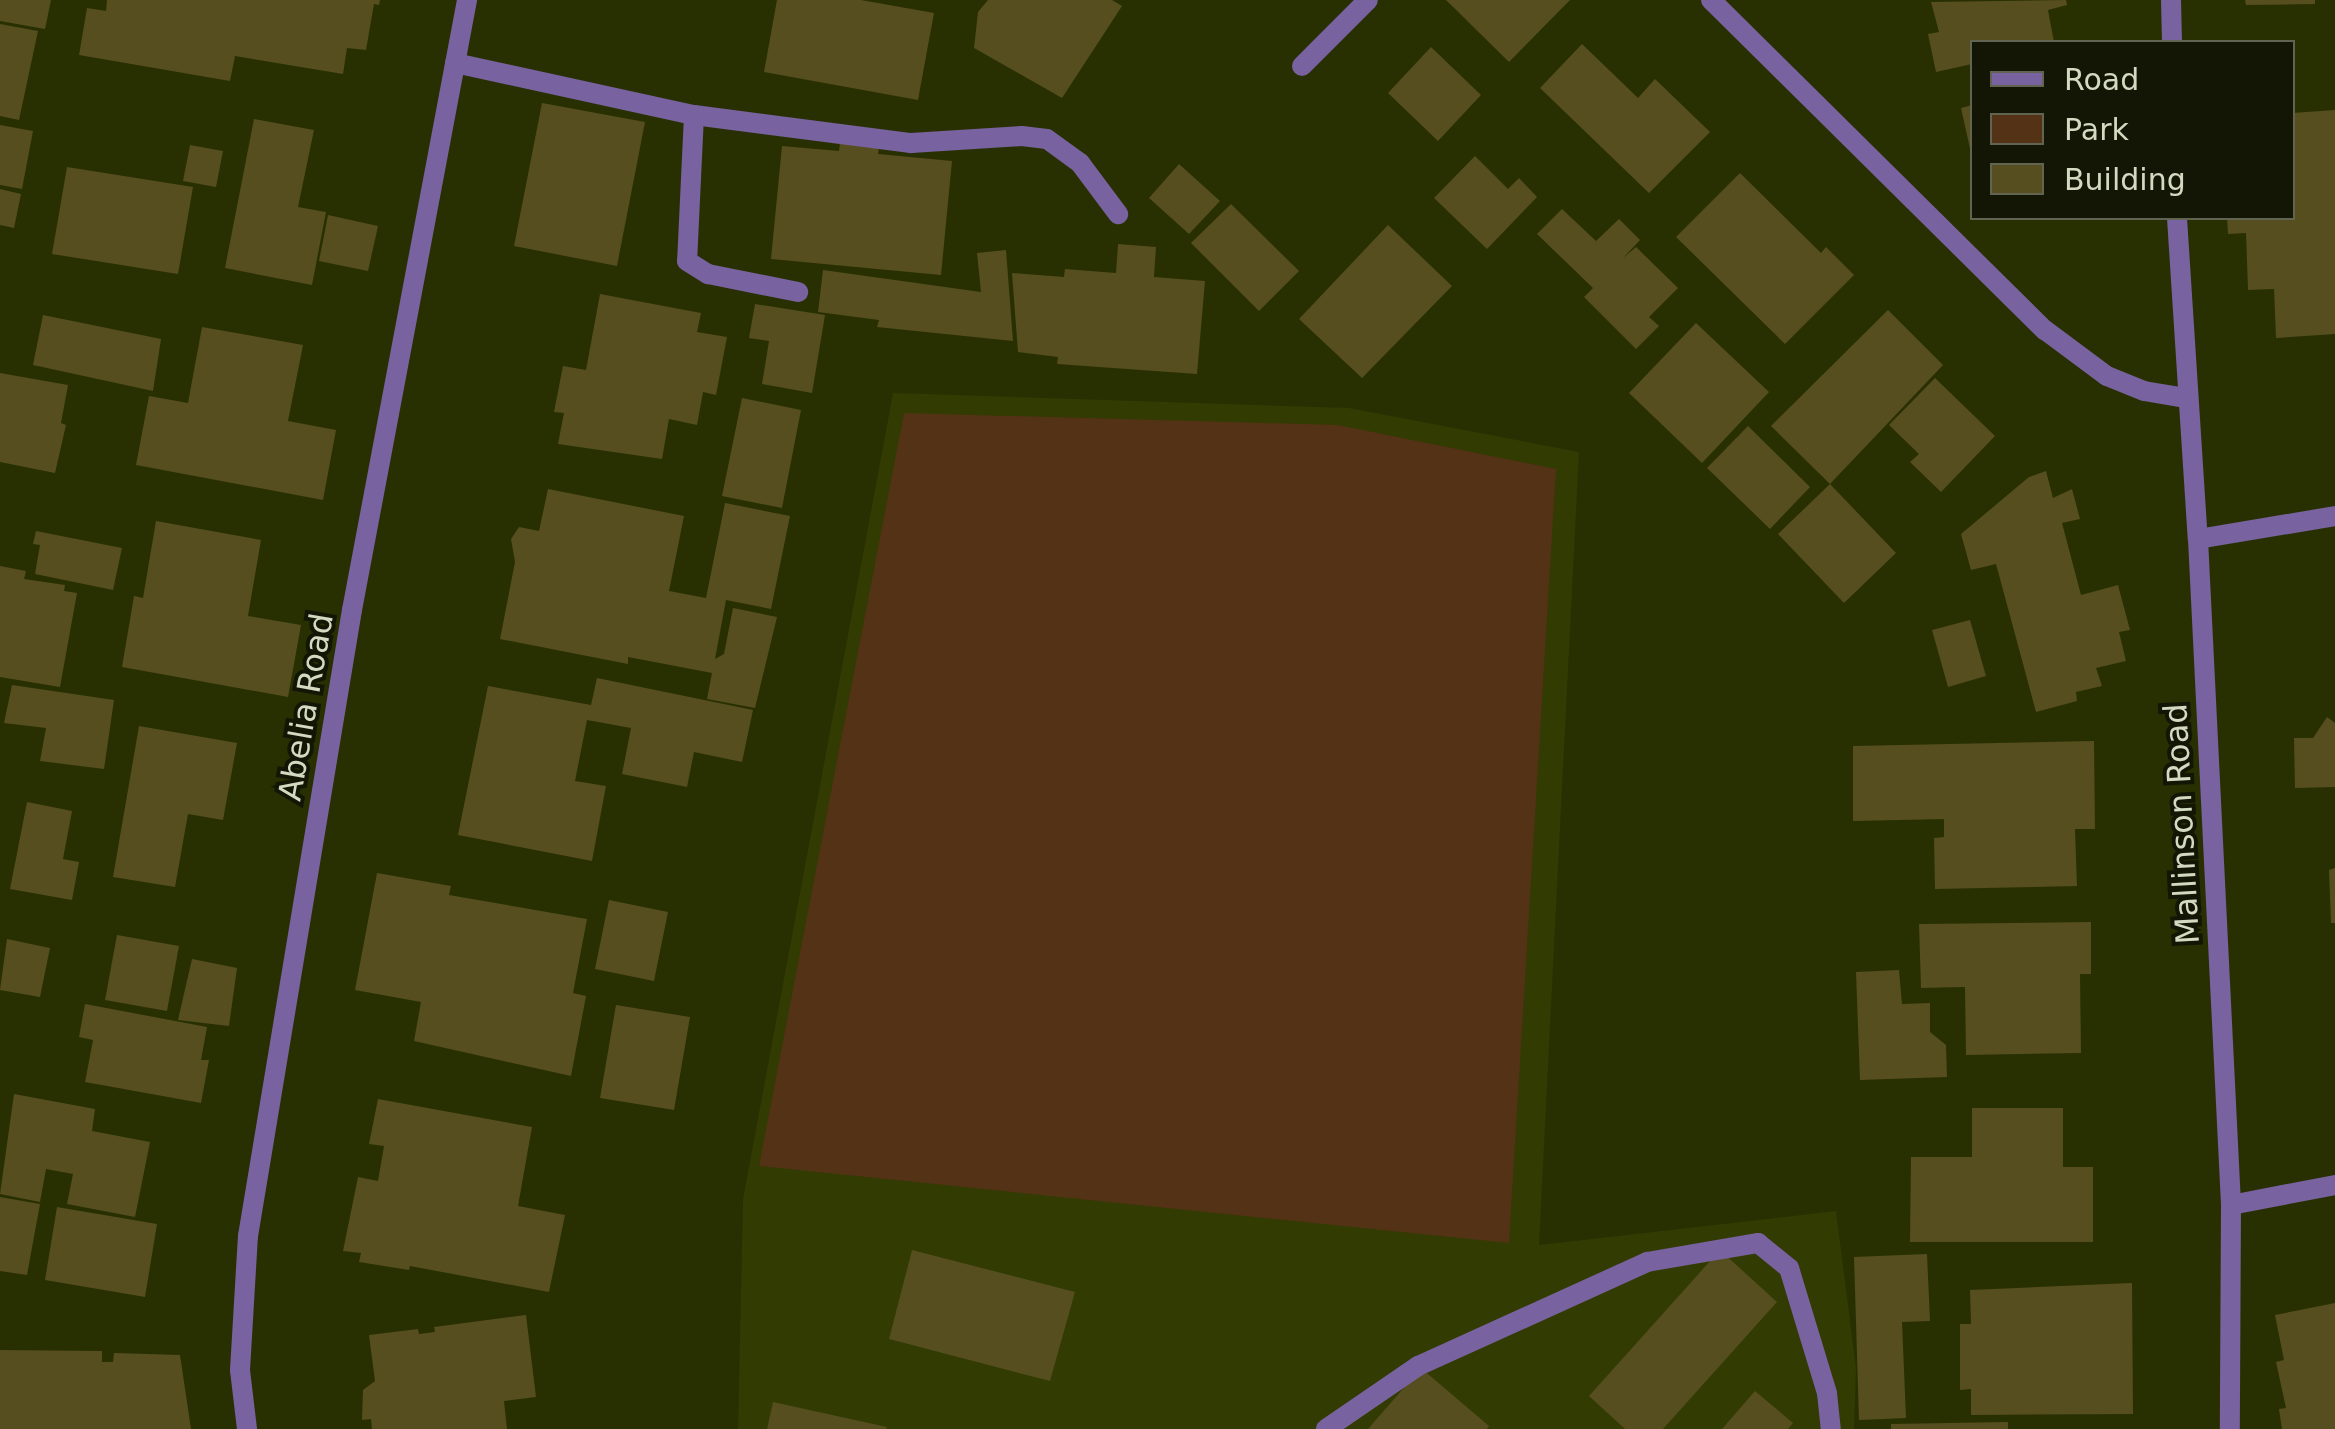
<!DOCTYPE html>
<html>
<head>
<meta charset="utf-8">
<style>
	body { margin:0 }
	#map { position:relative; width:2335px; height:1429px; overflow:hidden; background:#283002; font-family:"DejaVu Sans",sans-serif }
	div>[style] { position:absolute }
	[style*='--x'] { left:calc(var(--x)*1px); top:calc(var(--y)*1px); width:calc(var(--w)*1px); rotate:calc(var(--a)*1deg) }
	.built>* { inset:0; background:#313b02 }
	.green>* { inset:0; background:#543215 }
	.building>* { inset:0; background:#564e1f }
	.lane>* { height:20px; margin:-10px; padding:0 10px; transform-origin:10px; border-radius:10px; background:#78629f }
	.street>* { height:20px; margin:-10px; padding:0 10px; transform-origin:10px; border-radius:10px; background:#78629f }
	span { translate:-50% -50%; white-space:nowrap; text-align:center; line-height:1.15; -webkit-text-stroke:8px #131605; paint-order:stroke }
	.street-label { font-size:32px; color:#d4dac2 }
	.legend { position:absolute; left:1970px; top:40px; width:325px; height:180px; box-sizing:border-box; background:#131605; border:2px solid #606451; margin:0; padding:12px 18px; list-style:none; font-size:30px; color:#d4dac2 }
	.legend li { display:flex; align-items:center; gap:20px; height:50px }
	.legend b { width:50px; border:2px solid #606451 }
</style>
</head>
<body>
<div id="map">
	<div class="built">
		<i style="clip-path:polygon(893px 393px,1349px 408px,1579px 452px,1539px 1245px,1836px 1211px,1856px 1368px,1854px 1429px,738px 1429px,743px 1199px)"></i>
	</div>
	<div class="green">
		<i style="clip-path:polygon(904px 413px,1338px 425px,1556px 469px,1509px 1243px,759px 1166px)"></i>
	</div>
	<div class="building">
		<i style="clip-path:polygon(0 0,51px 0,45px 29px,0 21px)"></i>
		<i style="clip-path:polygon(107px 0,380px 0,379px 5px,374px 4px,366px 50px,347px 48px,343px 74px,235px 56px,230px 81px,79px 55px,87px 8px,106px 11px)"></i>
		<i style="clip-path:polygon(777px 0,861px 0,934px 13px,918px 100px,764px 72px)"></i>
		<i style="clip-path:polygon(988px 0,1112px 0,1122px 6px,1062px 98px,974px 48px,978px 12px)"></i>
		<i style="clip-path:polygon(1446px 0,1570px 0,1509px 62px)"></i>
		<i style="clip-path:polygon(2066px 0,2067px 5px,2048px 10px,2054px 42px,1972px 42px,1972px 64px,1936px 72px,1928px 34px,1939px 32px,1931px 2px)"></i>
		<i style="clip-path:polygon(2245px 0,2315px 0,2315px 4px,2246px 5px)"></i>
		<i style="clip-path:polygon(0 24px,38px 31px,19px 120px,0 116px)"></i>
		<i style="clip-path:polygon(1582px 44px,1638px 98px,1655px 79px,1710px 132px,1649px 193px,1540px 88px)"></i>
		<i style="clip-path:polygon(1431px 47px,1481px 95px,1438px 141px,1388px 93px)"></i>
		<i style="clip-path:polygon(542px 103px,645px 122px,617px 266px,514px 246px)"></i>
		<i style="clip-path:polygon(1972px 105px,1972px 153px,1971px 153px,1961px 108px)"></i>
		<i style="clip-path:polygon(2335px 110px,2335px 334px,2276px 338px,2274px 289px,2248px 290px,2246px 233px,2228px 234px,2227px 218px,2292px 218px,2292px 113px)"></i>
		<i style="clip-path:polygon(254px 119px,314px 130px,298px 207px,326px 212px,312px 285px,225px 268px)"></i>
		<i style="clip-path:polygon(0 125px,33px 131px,22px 189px,0 185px)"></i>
		<i style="clip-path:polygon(840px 143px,879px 147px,878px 154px,952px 161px,941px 275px,771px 259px,782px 146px,839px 151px)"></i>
		<i style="clip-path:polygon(190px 145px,223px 151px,216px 187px,183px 181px)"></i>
		<i style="clip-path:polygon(1475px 156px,1508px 189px,1519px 178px,1537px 197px,1487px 249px,1434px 198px)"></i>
		<i style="clip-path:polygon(1179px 164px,1220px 201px,1189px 234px,1149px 198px)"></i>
		<i style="clip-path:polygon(67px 167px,193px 187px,178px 274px,52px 254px)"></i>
		<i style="clip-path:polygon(1740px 173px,1821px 253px,1826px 247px,1854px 275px,1785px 344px,1676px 237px)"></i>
		<i style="clip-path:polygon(0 189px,21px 194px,14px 228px,0 225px)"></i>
		<i style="clip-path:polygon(1231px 204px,1299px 271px,1259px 311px,1191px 243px)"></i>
		<i style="clip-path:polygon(1562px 209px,1596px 241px,1619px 219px,1640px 240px,1623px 258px,1636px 247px,1678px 288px,1649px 317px,1659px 326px,1636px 349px,1584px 297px,1593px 288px,1537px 234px)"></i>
		<i style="clip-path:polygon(328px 215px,378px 226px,368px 271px,319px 261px)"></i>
		<i style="clip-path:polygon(1388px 225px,1452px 286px,1362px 378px,1299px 319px)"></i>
		<i style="clip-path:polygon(1118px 244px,1156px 247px,1154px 277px,1205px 281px,1197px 374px,1057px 364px,1058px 357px,1018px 352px,1012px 273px,1064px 277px,1065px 269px,1116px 273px)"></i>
		<i style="clip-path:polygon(1006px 250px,1013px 341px,877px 327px,879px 320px,818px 312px,823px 270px,981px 292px,977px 253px)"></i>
		<i style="clip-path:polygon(600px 294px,701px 313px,697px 332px,727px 337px,716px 395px,703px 392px,697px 425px,669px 419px,662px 459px,558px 444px,564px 413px,554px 412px,563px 366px,586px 370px)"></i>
		<i style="clip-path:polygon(755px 304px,825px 315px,812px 393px,762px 384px,769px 341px,749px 338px)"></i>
		<i style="clip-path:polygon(1888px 310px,1943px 365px,1830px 484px,1771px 426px)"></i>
		<i style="clip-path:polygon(43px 315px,161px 339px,153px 391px,33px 365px)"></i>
		<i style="clip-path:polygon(1696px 323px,1769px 392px,1702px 463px,1629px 393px)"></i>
		<i style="clip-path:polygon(202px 327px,303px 345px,288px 421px,336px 430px,323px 500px,136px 465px,149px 396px,188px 403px)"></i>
		<i style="clip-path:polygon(0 373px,68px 385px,61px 423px,66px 425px,55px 473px,0 462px)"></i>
		<i style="clip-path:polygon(1935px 378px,1995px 436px,1941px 492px,1910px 462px,1919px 454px,1889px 425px)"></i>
		<i style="clip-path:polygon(742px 398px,801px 410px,782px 508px,722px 496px)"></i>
		<i style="clip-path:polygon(1748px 426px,1810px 487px,1770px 529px,1707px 468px)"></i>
		<i style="clip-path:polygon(2046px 471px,2053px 498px,2072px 489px,2080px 519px,2062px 523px,2081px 595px,2118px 585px,2130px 630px,2119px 632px,2126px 661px,2096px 668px,2102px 686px,2076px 692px,2077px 701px,2036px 712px,1996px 564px,1971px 570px,1961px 534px,2029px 477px)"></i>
		<i style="clip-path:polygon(1830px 484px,1896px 553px,1844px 603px,1778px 534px)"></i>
		<i style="clip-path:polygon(548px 489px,684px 516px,669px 591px,706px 598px,725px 503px,790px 516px,771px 609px,726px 600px,715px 659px,724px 654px,733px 608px,777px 617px,755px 708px,707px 699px,712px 673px,628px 657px,628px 664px,500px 639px,515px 562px,511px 539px,519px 527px,539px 531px)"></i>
		<i style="clip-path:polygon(156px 521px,261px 540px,248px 616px,301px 625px,288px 697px,122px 667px,134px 596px,143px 598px)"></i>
		<i style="clip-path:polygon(36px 531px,122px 548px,113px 590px,35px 574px,40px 545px,33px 544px)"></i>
		<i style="clip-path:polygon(0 566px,26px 571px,24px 579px,65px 585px,64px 591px,77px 593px,60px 687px,0 677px)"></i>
		<i style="clip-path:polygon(1970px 620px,1986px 676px,1948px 687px,1932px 630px)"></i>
		<i style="clip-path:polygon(597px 678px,753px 710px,742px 762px,694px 752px,687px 787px,622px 774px,631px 728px,587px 720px,575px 781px,606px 786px,592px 861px,458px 835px,488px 686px,591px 705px)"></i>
		<i style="clip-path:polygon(12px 685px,114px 700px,104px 769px,40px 761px,46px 728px,4px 723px)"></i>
		<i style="clip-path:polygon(2327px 717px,2335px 723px,2335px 787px,2295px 788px,2294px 738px,2313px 738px)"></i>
		<i style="clip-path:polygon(139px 726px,237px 743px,223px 820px,188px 814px,175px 887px,113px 877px)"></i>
		<i style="clip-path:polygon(2094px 741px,2095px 829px,2075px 829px,2077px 886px,1935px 889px,1934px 838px,1944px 837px,1944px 819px,1853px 821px,1853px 746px)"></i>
		<i style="clip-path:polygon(27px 802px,72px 811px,63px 859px,79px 862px,72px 900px,10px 889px)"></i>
		<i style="clip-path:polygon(2335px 868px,2335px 923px,2331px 923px,2329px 870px)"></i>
		<i style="clip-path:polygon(377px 873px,451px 886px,449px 895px,587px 919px,573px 993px,586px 996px,571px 1076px,414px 1041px,421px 1002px,355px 990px)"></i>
		<i style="clip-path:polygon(609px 900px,668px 912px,654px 981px,595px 969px)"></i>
		<i style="clip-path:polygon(2091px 922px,2091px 974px,2080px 974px,2081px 1053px,1966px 1055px,1965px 987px,1921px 988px,1919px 924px)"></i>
		<i style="clip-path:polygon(117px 935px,179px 946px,167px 1011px,105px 1000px)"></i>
		<i style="clip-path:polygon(7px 939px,50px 948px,40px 997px,0 990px)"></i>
		<i style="clip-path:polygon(192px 959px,237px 968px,229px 1026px,178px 1020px)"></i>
		<i style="clip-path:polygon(1899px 970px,1902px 1004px,1930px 1003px,1930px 1032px,1946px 1045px,1947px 1077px,1860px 1080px,1856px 972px)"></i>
		<i style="clip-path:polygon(85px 1004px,207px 1027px,201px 1060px,209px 1060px,201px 1103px,85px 1082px,93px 1040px,79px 1037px)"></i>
		<i style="clip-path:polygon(616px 1005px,690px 1017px,674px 1110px,600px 1098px)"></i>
		<i style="clip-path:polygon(14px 1094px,95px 1109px,92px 1131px,150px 1142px,135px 1217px,67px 1204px,73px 1174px,46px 1169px,40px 1202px,0 1194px)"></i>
		<i style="clip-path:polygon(378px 1099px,532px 1127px,518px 1206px,565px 1215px,549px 1292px,410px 1266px,409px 1270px,359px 1262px,361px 1253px,343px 1251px,358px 1177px,378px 1181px,384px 1146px,369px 1144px)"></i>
		<i style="clip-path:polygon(1972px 1108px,2063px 1108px,2063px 1167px,2093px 1167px,2093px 1242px,1910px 1242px,1911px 1157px,1972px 1157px)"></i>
		<i style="clip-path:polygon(0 1197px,40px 1204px,27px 1275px,0 1271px)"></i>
		<i style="clip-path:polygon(57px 1207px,157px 1224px,145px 1297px,45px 1280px)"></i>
		<i style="clip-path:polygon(912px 1250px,1075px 1292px,1050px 1381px,889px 1339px)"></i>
		<i style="clip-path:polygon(1720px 1250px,1777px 1302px,1663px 1429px,1625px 1429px,1589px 1396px)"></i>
		<i style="clip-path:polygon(1927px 1254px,1930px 1321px,1902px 1322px,1906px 1418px,1859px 1420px,1854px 1257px)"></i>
		<i style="clip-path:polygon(2132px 1283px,2133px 1414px,1971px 1415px,1971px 1389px,1960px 1390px,1960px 1324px,1971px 1324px,1970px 1290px)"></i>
		<i style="clip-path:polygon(2335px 1303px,2335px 1429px,2282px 1429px,2279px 1409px,2286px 1408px,2276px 1362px,2284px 1360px,2275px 1315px)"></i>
		<i style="clip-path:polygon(526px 1315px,536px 1397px,504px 1401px,507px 1429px,372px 1429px,371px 1419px,362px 1420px,363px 1390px,375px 1381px,369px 1335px,418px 1329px,419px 1334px,435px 1332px,434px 1327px)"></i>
		<i style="clip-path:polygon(0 1350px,102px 1351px,102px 1362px,113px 1362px,114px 1353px,180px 1355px,191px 1429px,0 1429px)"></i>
		<i style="clip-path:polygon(1421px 1368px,1489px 1426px,1487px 1429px,1368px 1429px)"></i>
		<i style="clip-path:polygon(1755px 1391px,1793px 1423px,1788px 1429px,1722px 1429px)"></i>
		<i style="clip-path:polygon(773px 1402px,887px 1427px,886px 1429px,767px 1429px)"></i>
		<i style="clip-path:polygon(2008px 1422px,2008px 1429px,1891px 1429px,1891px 1424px)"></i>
	</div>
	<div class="lane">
		<i style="--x:455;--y:63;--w:245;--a:12.3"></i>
		<i style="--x:694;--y:115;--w:219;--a:7.4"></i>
		<i style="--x:911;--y:143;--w:111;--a:-3.6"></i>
		<i style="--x:1022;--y:136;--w:25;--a:7"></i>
		<i style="--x:1047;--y:139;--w:41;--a:36"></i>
		<i style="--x:1080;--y:163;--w:64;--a:53.3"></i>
		<i style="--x:1302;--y:66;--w:93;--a:-45"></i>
		<i style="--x:694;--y:115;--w:146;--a:92.7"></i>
		<i style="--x:687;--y:261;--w:25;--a:32"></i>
		<i style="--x:708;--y:274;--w:92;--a:11.3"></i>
		<i style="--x:1326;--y:1429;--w:112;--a:-34.4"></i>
		<i style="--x:1418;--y:1366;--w:252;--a:-24.4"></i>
		<i style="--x:1647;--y:1262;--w:113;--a:-9.7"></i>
		<i style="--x:1758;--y:1243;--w:40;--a:39"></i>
		<i style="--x:1789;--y:1268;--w:131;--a:73.1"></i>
		<i style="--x:1827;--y:1393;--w:36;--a:84"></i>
	</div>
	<div class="street">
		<i style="--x:1711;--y:0;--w:470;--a:44.7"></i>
		<i style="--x:2045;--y:330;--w:77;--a:36.6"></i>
		<i style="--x:2107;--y:376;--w:40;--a:22"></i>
		<i style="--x:2144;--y:391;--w:43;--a:9.5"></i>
		<i style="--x:2171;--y:0;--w:42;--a:88.6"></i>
		<i style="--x:2177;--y:218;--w:322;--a:86.3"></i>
		<i style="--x:2198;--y:539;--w:667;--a:87.16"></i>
		<i style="--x:2231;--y:1205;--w:224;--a:90.3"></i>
		<i style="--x:2198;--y:539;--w:139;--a:-9.5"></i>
		<i style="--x:2231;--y:1205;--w:106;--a:-10.9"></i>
		<i style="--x:247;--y:1429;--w:59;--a:-96.8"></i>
		<i style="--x:240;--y:1370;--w:134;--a:-86.6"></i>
		<i style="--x:248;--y:1236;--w:635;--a:-80.57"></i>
		<i style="--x:352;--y:610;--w:621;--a:-79.32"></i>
	</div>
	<div class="street-label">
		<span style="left:306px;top:707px;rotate:-80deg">Abelia Road</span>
		<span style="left:2182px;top:824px;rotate:-93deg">Mallinson Road</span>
	</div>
	<ul class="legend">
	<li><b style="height:12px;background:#78629f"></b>Road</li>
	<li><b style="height:28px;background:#543215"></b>Park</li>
	<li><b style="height:28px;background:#564e1f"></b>Building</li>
	</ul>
</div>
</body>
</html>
